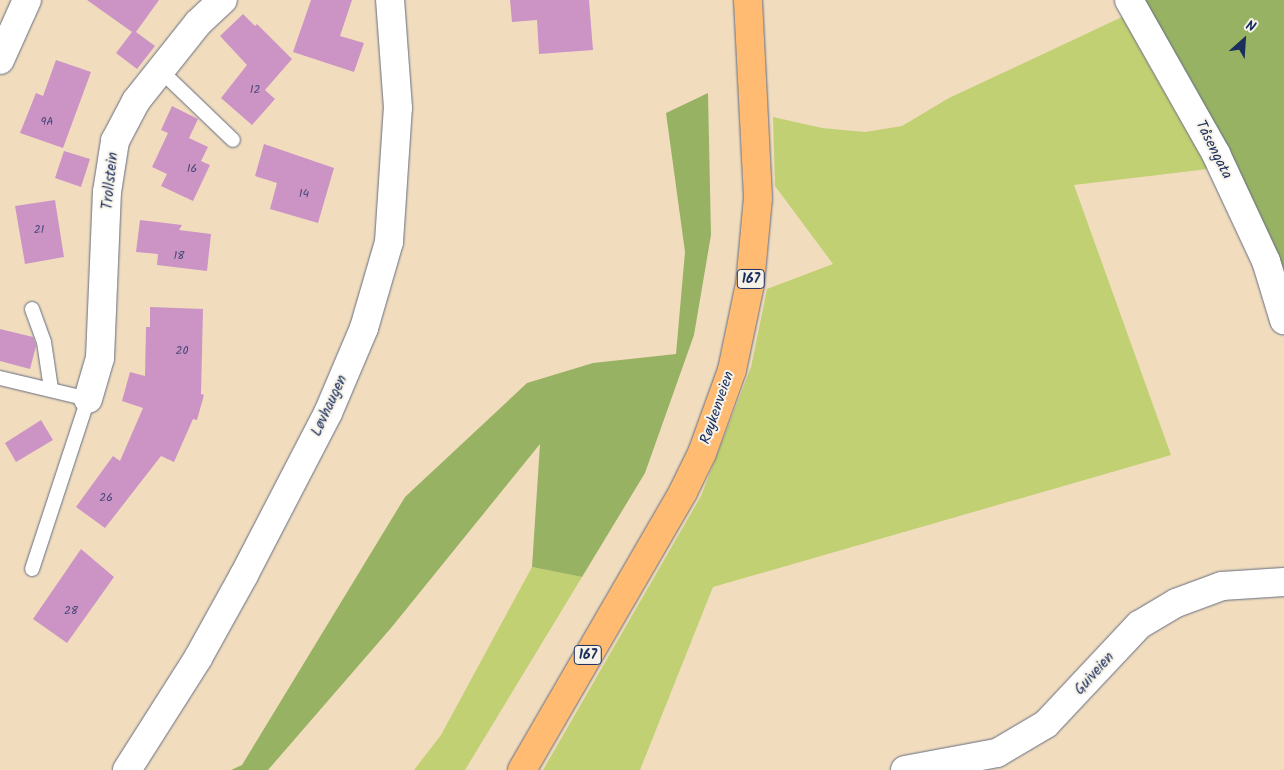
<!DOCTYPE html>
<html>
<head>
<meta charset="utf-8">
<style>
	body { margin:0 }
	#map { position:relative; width:1284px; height:770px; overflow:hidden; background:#f1ddbe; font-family:Kalam,sans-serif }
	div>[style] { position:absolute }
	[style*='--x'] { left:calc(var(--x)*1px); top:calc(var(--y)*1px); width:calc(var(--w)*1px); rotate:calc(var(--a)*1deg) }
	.green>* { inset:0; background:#c1d072 }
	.forest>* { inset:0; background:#98b264 }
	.building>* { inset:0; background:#cb94c5 }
	.roads { filter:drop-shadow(0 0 1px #666c80) drop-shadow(0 0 1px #666c80) }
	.service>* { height:14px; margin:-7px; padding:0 7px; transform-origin:7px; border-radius:7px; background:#fff }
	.minor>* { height:28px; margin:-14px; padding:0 14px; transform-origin:14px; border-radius:14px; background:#fff }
	.primary>* { height:28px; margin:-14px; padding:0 14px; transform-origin:14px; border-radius:14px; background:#febb71 }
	span { translate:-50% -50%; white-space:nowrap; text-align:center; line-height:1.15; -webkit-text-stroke:4px #f7f3e8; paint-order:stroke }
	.number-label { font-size:12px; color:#474878 }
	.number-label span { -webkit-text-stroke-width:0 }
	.shield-label span { padding:1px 4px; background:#f7f3e8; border:1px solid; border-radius:4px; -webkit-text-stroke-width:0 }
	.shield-label { font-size:14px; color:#1b2f5e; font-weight:700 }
	.street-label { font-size:15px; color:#1b2f5e }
	.north { position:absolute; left:1219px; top:15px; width:50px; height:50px; -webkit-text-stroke:4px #f7f3e8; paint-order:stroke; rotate:26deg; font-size:14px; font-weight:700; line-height:20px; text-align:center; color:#1b2f5e }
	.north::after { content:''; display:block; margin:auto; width:18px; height:22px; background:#1b2f5e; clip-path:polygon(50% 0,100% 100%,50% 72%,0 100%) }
</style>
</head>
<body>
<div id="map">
	<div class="green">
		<i style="clip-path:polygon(1122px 17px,1208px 169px,1074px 185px,1171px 455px,713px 587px,640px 770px,543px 770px,701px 496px,751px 367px,767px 289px,833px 264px,775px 186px,773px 117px,822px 128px,865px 132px,902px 126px,949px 98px)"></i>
		<i style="clip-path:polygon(532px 567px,582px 577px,465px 770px,414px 770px,441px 735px)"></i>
	</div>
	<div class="forest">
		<i style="clip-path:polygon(1123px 0,1284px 0,1284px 330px,1252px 240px)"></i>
		<i style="clip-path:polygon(708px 93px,711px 235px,694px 335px,645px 473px,582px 577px,532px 567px,540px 444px,391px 628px,268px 770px,231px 770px,242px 765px,405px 497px,527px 383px,593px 363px,676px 354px,685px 252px,666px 113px)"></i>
	</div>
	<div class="building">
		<i style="clip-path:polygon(87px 0,159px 0,136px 32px,155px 46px,137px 69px,116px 53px,132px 32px)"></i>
		<i style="clip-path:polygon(311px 0,352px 0,340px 36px,364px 43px,354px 72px,293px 52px)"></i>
		<i style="clip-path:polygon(510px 0,589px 0,593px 50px,539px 54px,537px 20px,512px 22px)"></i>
		<i style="clip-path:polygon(243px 14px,255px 26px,257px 24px,292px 59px,265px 90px,275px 99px,252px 125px,221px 98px,247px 65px,220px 36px)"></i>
		<i style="clip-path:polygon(56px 60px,91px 72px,63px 148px,20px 133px,36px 93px,43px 96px)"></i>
		<i style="clip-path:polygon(172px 106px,198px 119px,189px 138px,208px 147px,201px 161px,210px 165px,193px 201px,161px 186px,167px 174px,152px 167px,168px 133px,161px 130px)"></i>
		<i style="clip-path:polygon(264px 144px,334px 168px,318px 223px,270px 209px,277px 183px,255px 176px)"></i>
		<i style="clip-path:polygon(64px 151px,90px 159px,81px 187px,55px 178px)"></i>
		<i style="clip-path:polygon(55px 200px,64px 257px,25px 264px,15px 206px)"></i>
		<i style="clip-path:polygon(140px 220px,182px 225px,179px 230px,211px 234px,207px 271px,157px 265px,158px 254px,136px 252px)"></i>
		<i style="clip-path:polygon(150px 307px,203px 309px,201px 394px,204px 395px,197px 420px,193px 419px,174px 462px,161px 456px,105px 528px,76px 507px,113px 456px,120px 461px,143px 408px,122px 401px,130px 372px,145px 376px,146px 327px,150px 327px)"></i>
		<i style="clip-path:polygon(0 329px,33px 337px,36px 346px,30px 369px,0 361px)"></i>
		<i style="clip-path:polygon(41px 420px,53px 440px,16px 462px,5px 443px)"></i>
		<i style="clip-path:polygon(81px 549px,114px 577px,67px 643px,33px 619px)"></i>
	</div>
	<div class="roads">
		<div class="service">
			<i style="--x:160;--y:70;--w:101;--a:43.8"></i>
			<i style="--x:32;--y:309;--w:35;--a:70"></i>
			<i style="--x:44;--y:342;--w:48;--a:81.5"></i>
			<i style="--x:0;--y:378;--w:90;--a:13.4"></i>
			<i style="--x:88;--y:399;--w:179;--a:108.2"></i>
		</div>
		<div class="minor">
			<i style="--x:1129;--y:0;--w:177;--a:60.5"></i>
			<i style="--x:1216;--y:154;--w:118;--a:65"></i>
			<i style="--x:1266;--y:261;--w:62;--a:73"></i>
			<i style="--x:0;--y:60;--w:66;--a:-65.8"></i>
			<i style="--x:88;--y:399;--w:43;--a:-73.7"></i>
			<i style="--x:100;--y:358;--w:166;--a:-87.6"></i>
			<i style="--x:107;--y:192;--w:52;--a:-81.1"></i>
			<i style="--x:115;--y:141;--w:45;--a:-62.3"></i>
			<i style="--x:136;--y:101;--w:100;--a:-51.5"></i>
			<i style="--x:198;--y:23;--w:34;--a:-43"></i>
			<i style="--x:127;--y:770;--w:133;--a:-57.6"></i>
			<i style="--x:198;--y:658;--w:95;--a:-61"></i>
			<i style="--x:244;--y:575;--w:182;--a:-62.6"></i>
			<i style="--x:328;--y:413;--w:92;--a:-67"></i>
			<i style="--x:364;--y:328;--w:90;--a:-73.8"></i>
			<i style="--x:389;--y:242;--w:134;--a:-86.2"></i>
			<i style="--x:398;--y:108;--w:108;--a:-94.2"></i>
			<i style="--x:905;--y:770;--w:94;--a:-10.5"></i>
			<i style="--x:997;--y:753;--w:57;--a:-30.6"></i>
			<i style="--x:1046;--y:724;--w:136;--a:-46.8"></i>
			<i style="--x:1139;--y:625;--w:43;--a:-30.7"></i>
			<i style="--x:1176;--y:603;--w:49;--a:-20.3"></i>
			<i style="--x:1222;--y:586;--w:62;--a:-3.7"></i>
		</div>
		<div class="primary">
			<i style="--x:522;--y:770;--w:321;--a:-59.9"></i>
			<i style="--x:683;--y:492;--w:43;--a:-64"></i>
			<i style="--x:702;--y:453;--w:88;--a:-70.1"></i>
			<i style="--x:732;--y:370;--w:88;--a:-78.2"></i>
			<i style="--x:750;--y:284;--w:86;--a:-84.7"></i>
			<i style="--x:758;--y:198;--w:198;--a:-92.9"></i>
		</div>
	</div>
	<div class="number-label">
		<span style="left:255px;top:90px">12</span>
		<span style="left:47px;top:122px">9A</span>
		<span style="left:192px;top:169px">16</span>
		<span style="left:304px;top:194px">14</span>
		<span style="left:39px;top:230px">21</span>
		<span style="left:179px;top:256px">18</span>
		<span style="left:182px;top:351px">20</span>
		<span style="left:106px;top:498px">26</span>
		<span style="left:71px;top:611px">28</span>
	</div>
	<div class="shield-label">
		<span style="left:751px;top:279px">167</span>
		<span style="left:588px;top:655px">167</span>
	</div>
	<div class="street-label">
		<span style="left:1213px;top:150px;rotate:63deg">Tåsengata</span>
		<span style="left:111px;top:181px;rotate:-84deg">Trollstein</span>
		<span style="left:330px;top:406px;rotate:-65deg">Løvhaugen</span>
		<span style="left:718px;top:408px;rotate:-71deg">Røykenveien</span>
		<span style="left:1095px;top:674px;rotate:-48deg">Guiveien</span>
	</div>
	<div class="north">N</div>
</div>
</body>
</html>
